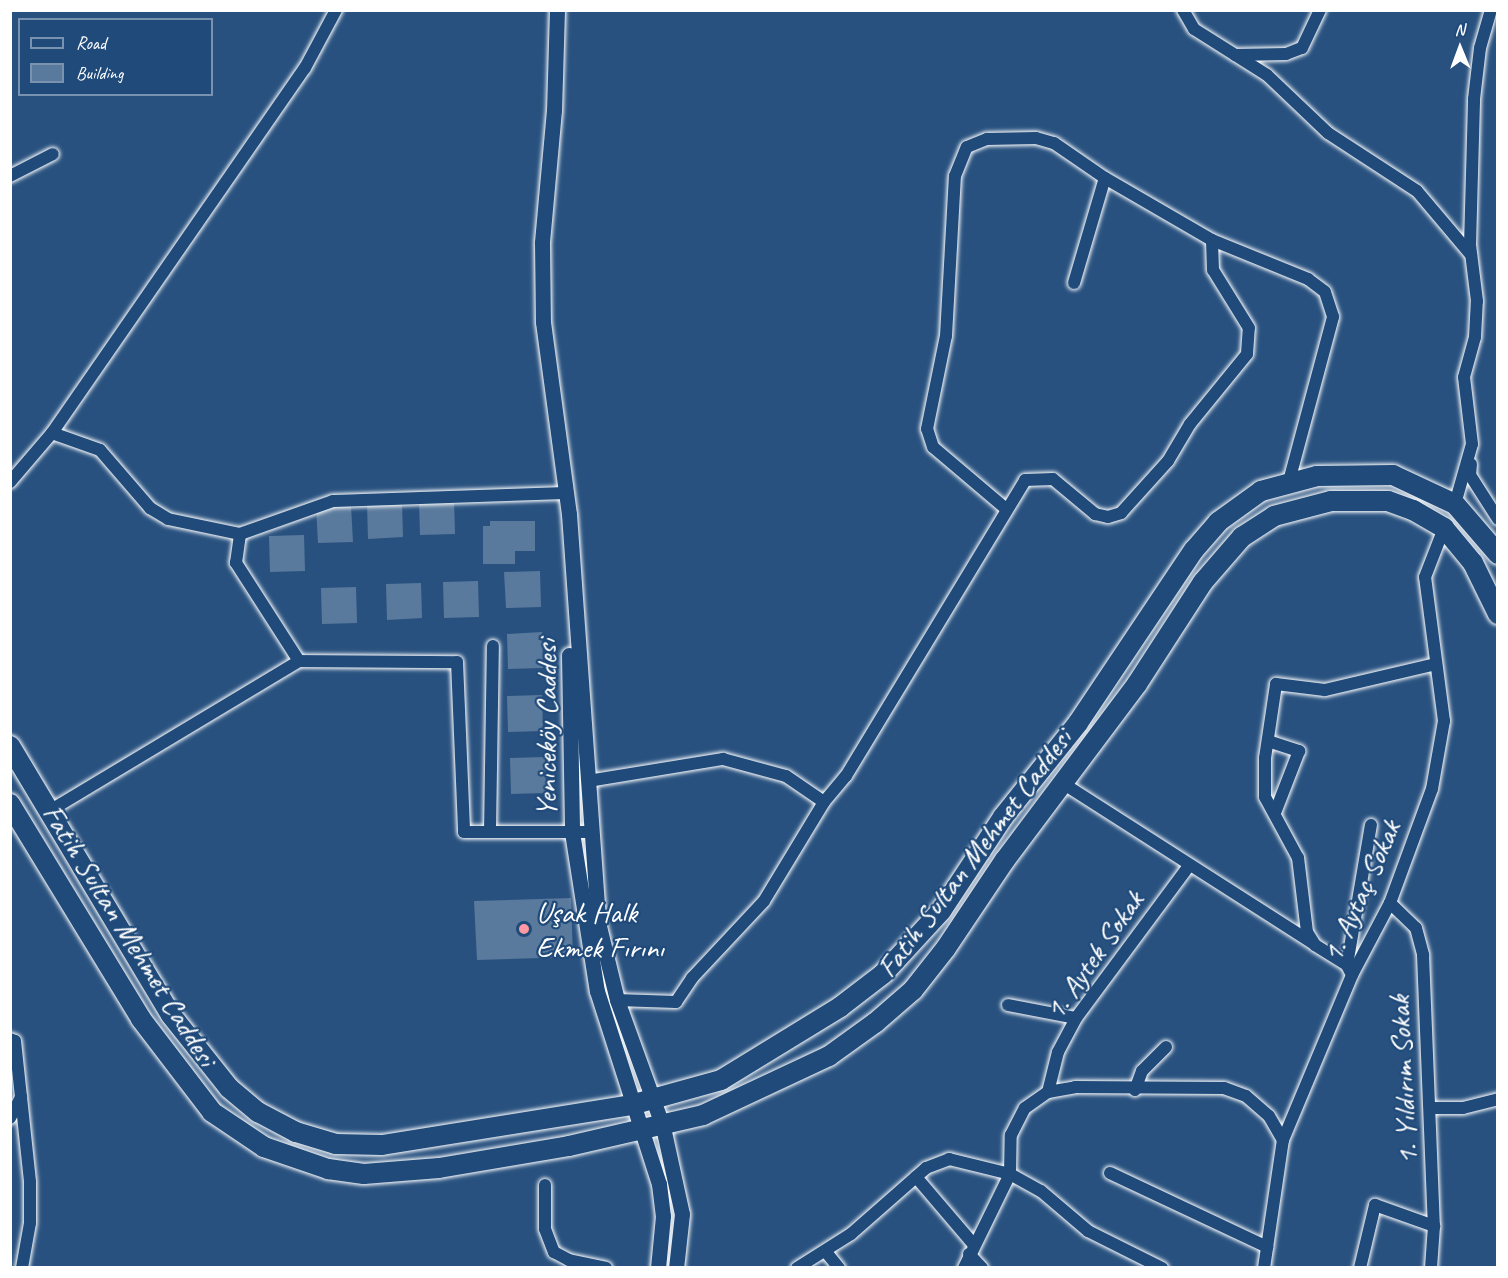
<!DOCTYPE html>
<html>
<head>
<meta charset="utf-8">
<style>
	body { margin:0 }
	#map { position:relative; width:1508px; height:1278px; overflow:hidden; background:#28517f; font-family:Caveat,sans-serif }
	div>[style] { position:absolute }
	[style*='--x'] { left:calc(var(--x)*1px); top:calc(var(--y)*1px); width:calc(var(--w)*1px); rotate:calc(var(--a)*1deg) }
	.building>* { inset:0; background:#5a7a9d }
	.roads { filter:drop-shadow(0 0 2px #fff) drop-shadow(0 0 2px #fff) }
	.minor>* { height:12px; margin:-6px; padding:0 6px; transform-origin:6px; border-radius:6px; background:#1f4a7a }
	.tertiary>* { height:15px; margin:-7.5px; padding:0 7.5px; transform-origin:7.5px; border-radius:7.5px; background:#1f4a7a }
	.primary>* { height:20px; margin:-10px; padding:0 10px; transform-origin:10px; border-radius:10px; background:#1f4a7a }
	.dots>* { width:16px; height:16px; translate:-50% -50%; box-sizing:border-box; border:3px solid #1f4a7a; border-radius:50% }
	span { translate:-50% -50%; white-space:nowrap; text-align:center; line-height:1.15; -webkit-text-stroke:4.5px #1f4a7a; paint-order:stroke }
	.street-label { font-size:30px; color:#fff }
	.poi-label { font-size:30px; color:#fff }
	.left { translate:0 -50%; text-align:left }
	.frame { position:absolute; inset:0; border:12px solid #fff; pointer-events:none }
	.legend { position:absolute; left:18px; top:18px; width:195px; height:78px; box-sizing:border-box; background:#1f4a7a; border:2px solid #7992af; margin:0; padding:8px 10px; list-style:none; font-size:18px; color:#fff }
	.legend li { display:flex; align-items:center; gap:12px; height:30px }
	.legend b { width:30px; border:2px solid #7992af }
	.north { position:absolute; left:1430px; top:18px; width:60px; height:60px; -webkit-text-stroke:4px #1f4a7a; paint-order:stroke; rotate:359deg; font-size:16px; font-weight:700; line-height:24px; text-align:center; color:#fff }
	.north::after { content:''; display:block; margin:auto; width:21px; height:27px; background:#fff; clip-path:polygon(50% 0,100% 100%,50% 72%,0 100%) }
</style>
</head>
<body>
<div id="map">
	<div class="building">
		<i style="clip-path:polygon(454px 498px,455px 534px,420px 535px,419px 500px)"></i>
		<i style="clip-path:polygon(402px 502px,403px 537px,368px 539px,367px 503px)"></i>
		<i style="clip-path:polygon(351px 506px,353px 542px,318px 543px,316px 507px)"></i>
		<i style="clip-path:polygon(490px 521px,535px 521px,535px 551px,515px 551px,515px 564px,483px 564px,483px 526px,490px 526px)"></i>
		<i style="clip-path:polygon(304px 535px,305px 571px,270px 572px,269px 536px)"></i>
		<i style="clip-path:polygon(540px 571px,541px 607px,506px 608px,504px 572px)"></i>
		<i style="clip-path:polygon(478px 581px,479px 617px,444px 618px,443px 582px)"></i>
		<i style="clip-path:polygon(421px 583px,422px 618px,387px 620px,386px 584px)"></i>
		<i style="clip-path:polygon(356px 587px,357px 623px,322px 624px,321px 588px)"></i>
		<i style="clip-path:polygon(542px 632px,543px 668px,508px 669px,507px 634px)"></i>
		<i style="clip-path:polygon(542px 695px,543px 731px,508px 732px,507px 696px)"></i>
		<i style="clip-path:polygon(545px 757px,546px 793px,511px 794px,510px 758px)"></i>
		<i style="clip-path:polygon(571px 898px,573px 957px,477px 960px,474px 901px)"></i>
	</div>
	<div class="roads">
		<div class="minor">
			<i style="--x:1183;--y:10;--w:22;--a:60"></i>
			<i style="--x:1194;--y:29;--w:86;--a:32.2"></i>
			<i style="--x:1267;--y:75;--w:84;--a:43.6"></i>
			<i style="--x:1328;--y:133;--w:106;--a:33.1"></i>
			<i style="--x:1417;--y:191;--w:84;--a:49.8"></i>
			<i style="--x:1235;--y:55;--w:51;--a:-1.1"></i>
			<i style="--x:1286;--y:54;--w:17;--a:-21"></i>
			<i style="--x:1302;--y:48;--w:42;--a:-64.7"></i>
			<i style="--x:10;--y:176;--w:48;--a:-27.1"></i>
			<i style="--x:1074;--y:283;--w:109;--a:-73.6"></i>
			<i style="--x:52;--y:433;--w:51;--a:19.5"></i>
			<i style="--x:100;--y:450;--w:77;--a:49.2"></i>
			<i style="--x:150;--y:508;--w:21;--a:31"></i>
			<i style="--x:168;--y:519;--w:74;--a:11.8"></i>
			<i style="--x:1471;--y:464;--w:11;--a:95"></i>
			<i style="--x:1470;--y:475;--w:52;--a:57.5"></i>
			<i style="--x:10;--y:482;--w:65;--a:-49.4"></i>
			<i style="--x:52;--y:433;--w:444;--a:-55.3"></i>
			<i style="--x:305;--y:68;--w:66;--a:-61.9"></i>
			<i style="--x:1455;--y:504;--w:62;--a:-74.2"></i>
			<i style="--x:1472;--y:444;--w:67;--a:-96.8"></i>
			<i style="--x:1464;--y:377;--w:41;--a:-74.6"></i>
			<i style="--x:1475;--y:337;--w:36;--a:-87"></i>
			<i style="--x:1477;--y:301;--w:56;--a:-97.1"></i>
			<i style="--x:1470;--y:245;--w:146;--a:-88.4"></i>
			<i style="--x:1474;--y:99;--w:51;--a:-83.3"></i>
			<i style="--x:1480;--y:48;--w:40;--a:-74"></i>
			<i style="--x:1005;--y:508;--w:94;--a:-139.7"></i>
			<i style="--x:933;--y:447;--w:19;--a:-108"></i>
			<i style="--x:927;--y:429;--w:95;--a:-78.5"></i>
			<i style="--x:946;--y:336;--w:160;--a:-86.8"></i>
			<i style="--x:955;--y:176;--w:31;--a:-68"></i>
			<i style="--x:967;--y:147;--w:22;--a:-22"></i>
			<i style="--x:987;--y:139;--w:49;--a:-1.2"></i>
			<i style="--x:1036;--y:138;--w:19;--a:16"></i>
			<i style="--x:1054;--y:143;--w:62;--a:34.5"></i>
			<i style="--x:1105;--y:178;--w:124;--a:30.1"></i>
			<i style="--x:1212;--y:240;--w:104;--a:22.1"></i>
			<i style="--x:1308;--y:279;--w:21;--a:37"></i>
			<i style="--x:1325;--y:292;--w:26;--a:72"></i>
			<i style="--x:1333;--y:317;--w:170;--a:105"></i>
			<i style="--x:299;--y:661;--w:117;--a:-122.7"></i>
			<i style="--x:236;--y:563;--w:29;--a:-82"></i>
			<i style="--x:240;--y:534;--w:99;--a:-19.5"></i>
			<i style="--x:333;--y:501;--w:233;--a:-2"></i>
			<i style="--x:1268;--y:741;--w:33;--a:18"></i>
			<i style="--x:1299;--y:751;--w:66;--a:111.2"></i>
			<i style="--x:588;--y:781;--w:137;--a:-9.3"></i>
			<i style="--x:723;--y:759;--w:65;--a:15.1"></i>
			<i style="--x:786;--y:776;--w:46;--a:34.4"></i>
			<i style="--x:1064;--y:784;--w:295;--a:32.6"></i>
			<i style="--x:51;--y:810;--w:289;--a:-31"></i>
			<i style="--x:299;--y:661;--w:158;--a:0.4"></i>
			<i style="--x:457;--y:662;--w:170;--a:87.6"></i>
			<i style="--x:464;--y:832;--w:126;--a:0"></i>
			<i style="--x:490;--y:831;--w:185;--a:-89.1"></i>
			<i style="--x:1390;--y:903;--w:36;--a:44"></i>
			<i style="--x:1416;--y:928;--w:28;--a:75"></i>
			<i style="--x:1423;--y:955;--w:271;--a:87.7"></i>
			<i style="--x:1434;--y:1226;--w:42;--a:94.1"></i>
			<i style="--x:1347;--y:965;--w:142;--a:-80.3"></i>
			<i style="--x:1352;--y:975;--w:11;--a:-117"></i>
			<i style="--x:1347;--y:965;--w:38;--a:-148"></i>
			<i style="--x:1315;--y:945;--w:15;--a:-122"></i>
			<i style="--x:1307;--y:932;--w:75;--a:-96.9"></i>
			<i style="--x:1298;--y:858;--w:69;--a:-118.4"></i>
			<i style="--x:1265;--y:797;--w:39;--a:-90"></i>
			<i style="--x:1265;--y:758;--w:75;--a:-81.5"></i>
			<i style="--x:1276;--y:684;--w:49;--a:7"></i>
			<i style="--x:1325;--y:690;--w:114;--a:-13.2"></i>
			<i style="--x:617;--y:1000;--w:59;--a:1.9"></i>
			<i style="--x:676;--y:1002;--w:29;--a:-56"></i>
			<i style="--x:692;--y:978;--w:105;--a:-46.9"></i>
			<i style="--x:764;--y:901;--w:116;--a:-58.8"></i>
			<i style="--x:824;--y:802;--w:34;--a:-50"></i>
			<i style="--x:846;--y:776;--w:346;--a:-58.8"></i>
			<i style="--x:1025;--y:480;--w:28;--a:-2"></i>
			<i style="--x:1053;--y:479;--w:55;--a:39.8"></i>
			<i style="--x:1095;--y:514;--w:13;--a:13"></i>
			<i style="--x:1108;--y:517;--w:14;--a:-17"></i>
			<i style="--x:1121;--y:513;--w:70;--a:-47.9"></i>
			<i style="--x:1168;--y:461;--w:43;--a:-59.3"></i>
			<i style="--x:1190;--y:424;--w:90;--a:-50.8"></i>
			<i style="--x:1247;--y:354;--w:26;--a:-86"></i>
			<i style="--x:1249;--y:328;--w:68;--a:-121.8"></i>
			<i style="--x:1213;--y:270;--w:30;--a:-92"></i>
			<i style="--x:1008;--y:1005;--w:69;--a:10.8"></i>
			<i style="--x:10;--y:1039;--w:5;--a:22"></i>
			<i style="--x:15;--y:1041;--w:142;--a:83.9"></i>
			<i style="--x:30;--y:1182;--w:41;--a:90"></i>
			<i style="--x:30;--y:1223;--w:46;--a:100.1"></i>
			<i style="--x:1135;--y:1090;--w:20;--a:-70"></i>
			<i style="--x:1142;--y:1071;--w:34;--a:-45"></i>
			<i style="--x:1048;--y:1092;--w:27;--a:-10"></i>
			<i style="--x:1075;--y:1087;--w:149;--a:0.4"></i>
			<i style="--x:1224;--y:1088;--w:23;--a:20"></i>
			<i style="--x:1246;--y:1096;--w:30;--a:41"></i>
			<i style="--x:1269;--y:1116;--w:28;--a:60"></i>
			<i style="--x:1431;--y:1108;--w:32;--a:0"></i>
			<i style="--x:1463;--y:1108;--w:36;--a:-14"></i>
			<i style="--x:10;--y:1118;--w:24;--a:-62"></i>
			<i style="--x:1110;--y:1173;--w:174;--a:25.2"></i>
			<i style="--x:916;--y:1177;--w:89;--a:49.5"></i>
			<i style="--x:545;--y:1185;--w:44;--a:90"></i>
			<i style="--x:545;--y:1229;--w:25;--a:69"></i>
			<i style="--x:554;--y:1252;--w:17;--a:28"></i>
			<i style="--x:569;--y:1260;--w:38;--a:12"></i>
			<i style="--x:826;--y:1252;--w:21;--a:51"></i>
			<i style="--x:969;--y:1254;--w:19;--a:47"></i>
			<i style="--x:797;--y:1268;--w:64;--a:-32.2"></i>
			<i style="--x:851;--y:1234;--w:100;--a:-41.3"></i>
			<i style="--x:926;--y:1168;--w:25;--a:-21"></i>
			<i style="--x:949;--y:1159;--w:63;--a:13.8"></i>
			<i style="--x:1010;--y:1174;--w:35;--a:29"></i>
			<i style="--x:1041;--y:1191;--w:62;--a:40.4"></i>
			<i style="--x:1088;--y:1231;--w:83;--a:26.6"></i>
			<i style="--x:964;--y:1268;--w:105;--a:-63.9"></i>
			<i style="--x:1010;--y:1174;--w:39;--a:-89"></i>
			<i style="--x:1011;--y:1135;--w:30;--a:-63"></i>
			<i style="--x:1025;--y:1108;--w:28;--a:-35"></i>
			<i style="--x:1048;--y:1092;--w:41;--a:-76"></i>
			<i style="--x:1058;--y:1052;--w:38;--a:-62"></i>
			<i style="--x:1076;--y:1018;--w:189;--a:-53.4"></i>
			<i style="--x:1264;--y:1268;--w:129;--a:-81.6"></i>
			<i style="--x:1283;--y:1140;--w:179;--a:-67.3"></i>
			<i style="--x:1352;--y:975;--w:81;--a:-62.2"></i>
			<i style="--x:1390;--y:903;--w:121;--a:-69.8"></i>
			<i style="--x:1432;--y:789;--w:69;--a:-80"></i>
			<i style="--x:1444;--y:721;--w:145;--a:-97.5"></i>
			<i style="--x:1425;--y:577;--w:53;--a:-68.8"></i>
			<i style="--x:1360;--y:1268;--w:65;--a:-76.6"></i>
			<i style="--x:1375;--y:1205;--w:63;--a:19.6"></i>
		</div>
		<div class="tertiary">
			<i style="--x:557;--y:10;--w:100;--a:91.7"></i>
			<i style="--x:554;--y:110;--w:134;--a:95.2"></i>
			<i style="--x:542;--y:243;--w:79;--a:89.3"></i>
			<i style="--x:543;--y:322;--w:194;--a:82.3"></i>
			<i style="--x:569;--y:514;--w:409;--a:85.9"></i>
			<i style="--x:598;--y:922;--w:80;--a:76.3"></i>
			<i style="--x:617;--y:1000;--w:135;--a:70.1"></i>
			<i style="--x:663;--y:1127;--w:89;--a:77.7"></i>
			<i style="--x:682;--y:1214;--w:54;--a:96.3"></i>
			<i style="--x:569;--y:655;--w:177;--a:89"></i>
			<i style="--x:572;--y:832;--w:161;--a:81.1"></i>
			<i style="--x:597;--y:991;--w:203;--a:72.2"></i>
			<i style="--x:659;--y:1184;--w:32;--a:83"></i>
			<i style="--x:663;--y:1216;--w:52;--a:95.5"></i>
		</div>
		<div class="primary">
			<i style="--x:10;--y:746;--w:313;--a:59.1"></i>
			<i style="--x:171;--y:1015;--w:93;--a:51.5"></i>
			<i style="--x:229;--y:1088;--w:38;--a:40"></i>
			<i style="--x:258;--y:1112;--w:43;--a:27.8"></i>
			<i style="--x:296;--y:1132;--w:42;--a:16.7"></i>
			<i style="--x:336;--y:1144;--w:46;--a:1.2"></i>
			<i style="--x:382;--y:1145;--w:252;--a:-9.1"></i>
			<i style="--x:631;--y:1105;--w:93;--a:-15.5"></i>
			<i style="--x:721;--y:1080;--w:140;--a:-31.5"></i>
			<i style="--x:840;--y:1007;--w:54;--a:-37.5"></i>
			<i style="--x:883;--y:974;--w:86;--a:-47.4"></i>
			<i style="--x:941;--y:911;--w:113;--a:-56.6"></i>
			<i style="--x:1003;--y:817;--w:120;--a:-51.4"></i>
			<i style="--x:1078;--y:723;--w:208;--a:-56.2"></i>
			<i style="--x:1194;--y:550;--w:37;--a:-49"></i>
			<i style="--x:1218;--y:522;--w:53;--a:-35.8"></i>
			<i style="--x:1261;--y:491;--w:58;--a:-15"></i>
			<i style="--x:1317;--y:476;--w:76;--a:-0.8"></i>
			<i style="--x:1393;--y:475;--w:68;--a:25.1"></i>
			<i style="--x:1455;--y:504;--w:66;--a:49.3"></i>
			<i style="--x:10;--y:804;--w:252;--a:58.6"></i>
			<i style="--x:141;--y:1019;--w:117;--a:52.6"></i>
			<i style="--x:212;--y:1112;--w:63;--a:33.9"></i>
			<i style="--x:264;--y:1147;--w:68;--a:19"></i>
			<i style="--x:328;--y:1169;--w:36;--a:8"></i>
			<i style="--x:364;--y:1174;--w:75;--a:-4.6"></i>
			<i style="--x:439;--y:1168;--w:132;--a:-9.6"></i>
			<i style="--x:569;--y:1146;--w:138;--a:-13"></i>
			<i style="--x:703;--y:1115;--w:139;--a:-25.1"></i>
			<i style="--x:829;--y:1056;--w:57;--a:-35.7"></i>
			<i style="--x:875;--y:1023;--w:50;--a:-41"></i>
			<i style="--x:913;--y:990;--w:53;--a:-51.8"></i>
			<i style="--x:946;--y:948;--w:106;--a:-56.2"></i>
			<i style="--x:1005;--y:860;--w:220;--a:-53.1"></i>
			<i style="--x:1137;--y:684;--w:121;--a:-57.1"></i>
			<i style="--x:1203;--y:582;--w:60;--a:-49.1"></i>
			<i style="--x:1242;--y:537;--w:38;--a:-33"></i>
			<i style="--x:1274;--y:516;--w:59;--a:-14.7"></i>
			<i style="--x:1331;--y:501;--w:57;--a:0"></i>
			<i style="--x:1388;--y:501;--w:27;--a:20"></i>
			<i style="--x:1413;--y:510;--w:36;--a:30"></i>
			<i style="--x:1444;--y:528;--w:45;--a:50.4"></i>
			<i style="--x:1473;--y:563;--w:57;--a:63.9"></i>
		</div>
	</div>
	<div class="dots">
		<i style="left:524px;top:929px;background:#ff9aa2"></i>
	</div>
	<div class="street-label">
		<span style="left:546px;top:728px;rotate:-90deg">Yeniceköy Caddesi</span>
		<span style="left:974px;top:853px;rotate:-53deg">Fatih Sultan Mehmet Caddesi</span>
		<span style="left:1361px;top:891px;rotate:-66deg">1. Aytaç Sokak</span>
		<span style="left:130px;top:935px;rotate:58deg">Fatih Sultan Mehmet Caddesi</span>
		<span style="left:1094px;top:955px;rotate:-55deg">1. Aytek Sokak</span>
		<span style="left:1403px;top:1080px;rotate:-93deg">1. Yıldırım Sokak</span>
	</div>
	<div class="poi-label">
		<span class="left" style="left:536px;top:929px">Uşak Halk<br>Ekmek Fırını</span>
	</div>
	<div class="frame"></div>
	<ul class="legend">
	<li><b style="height:8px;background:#1f4a7a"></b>Road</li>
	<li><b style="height:16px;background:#5a7a9d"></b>Building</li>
	</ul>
	<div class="north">N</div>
</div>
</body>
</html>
